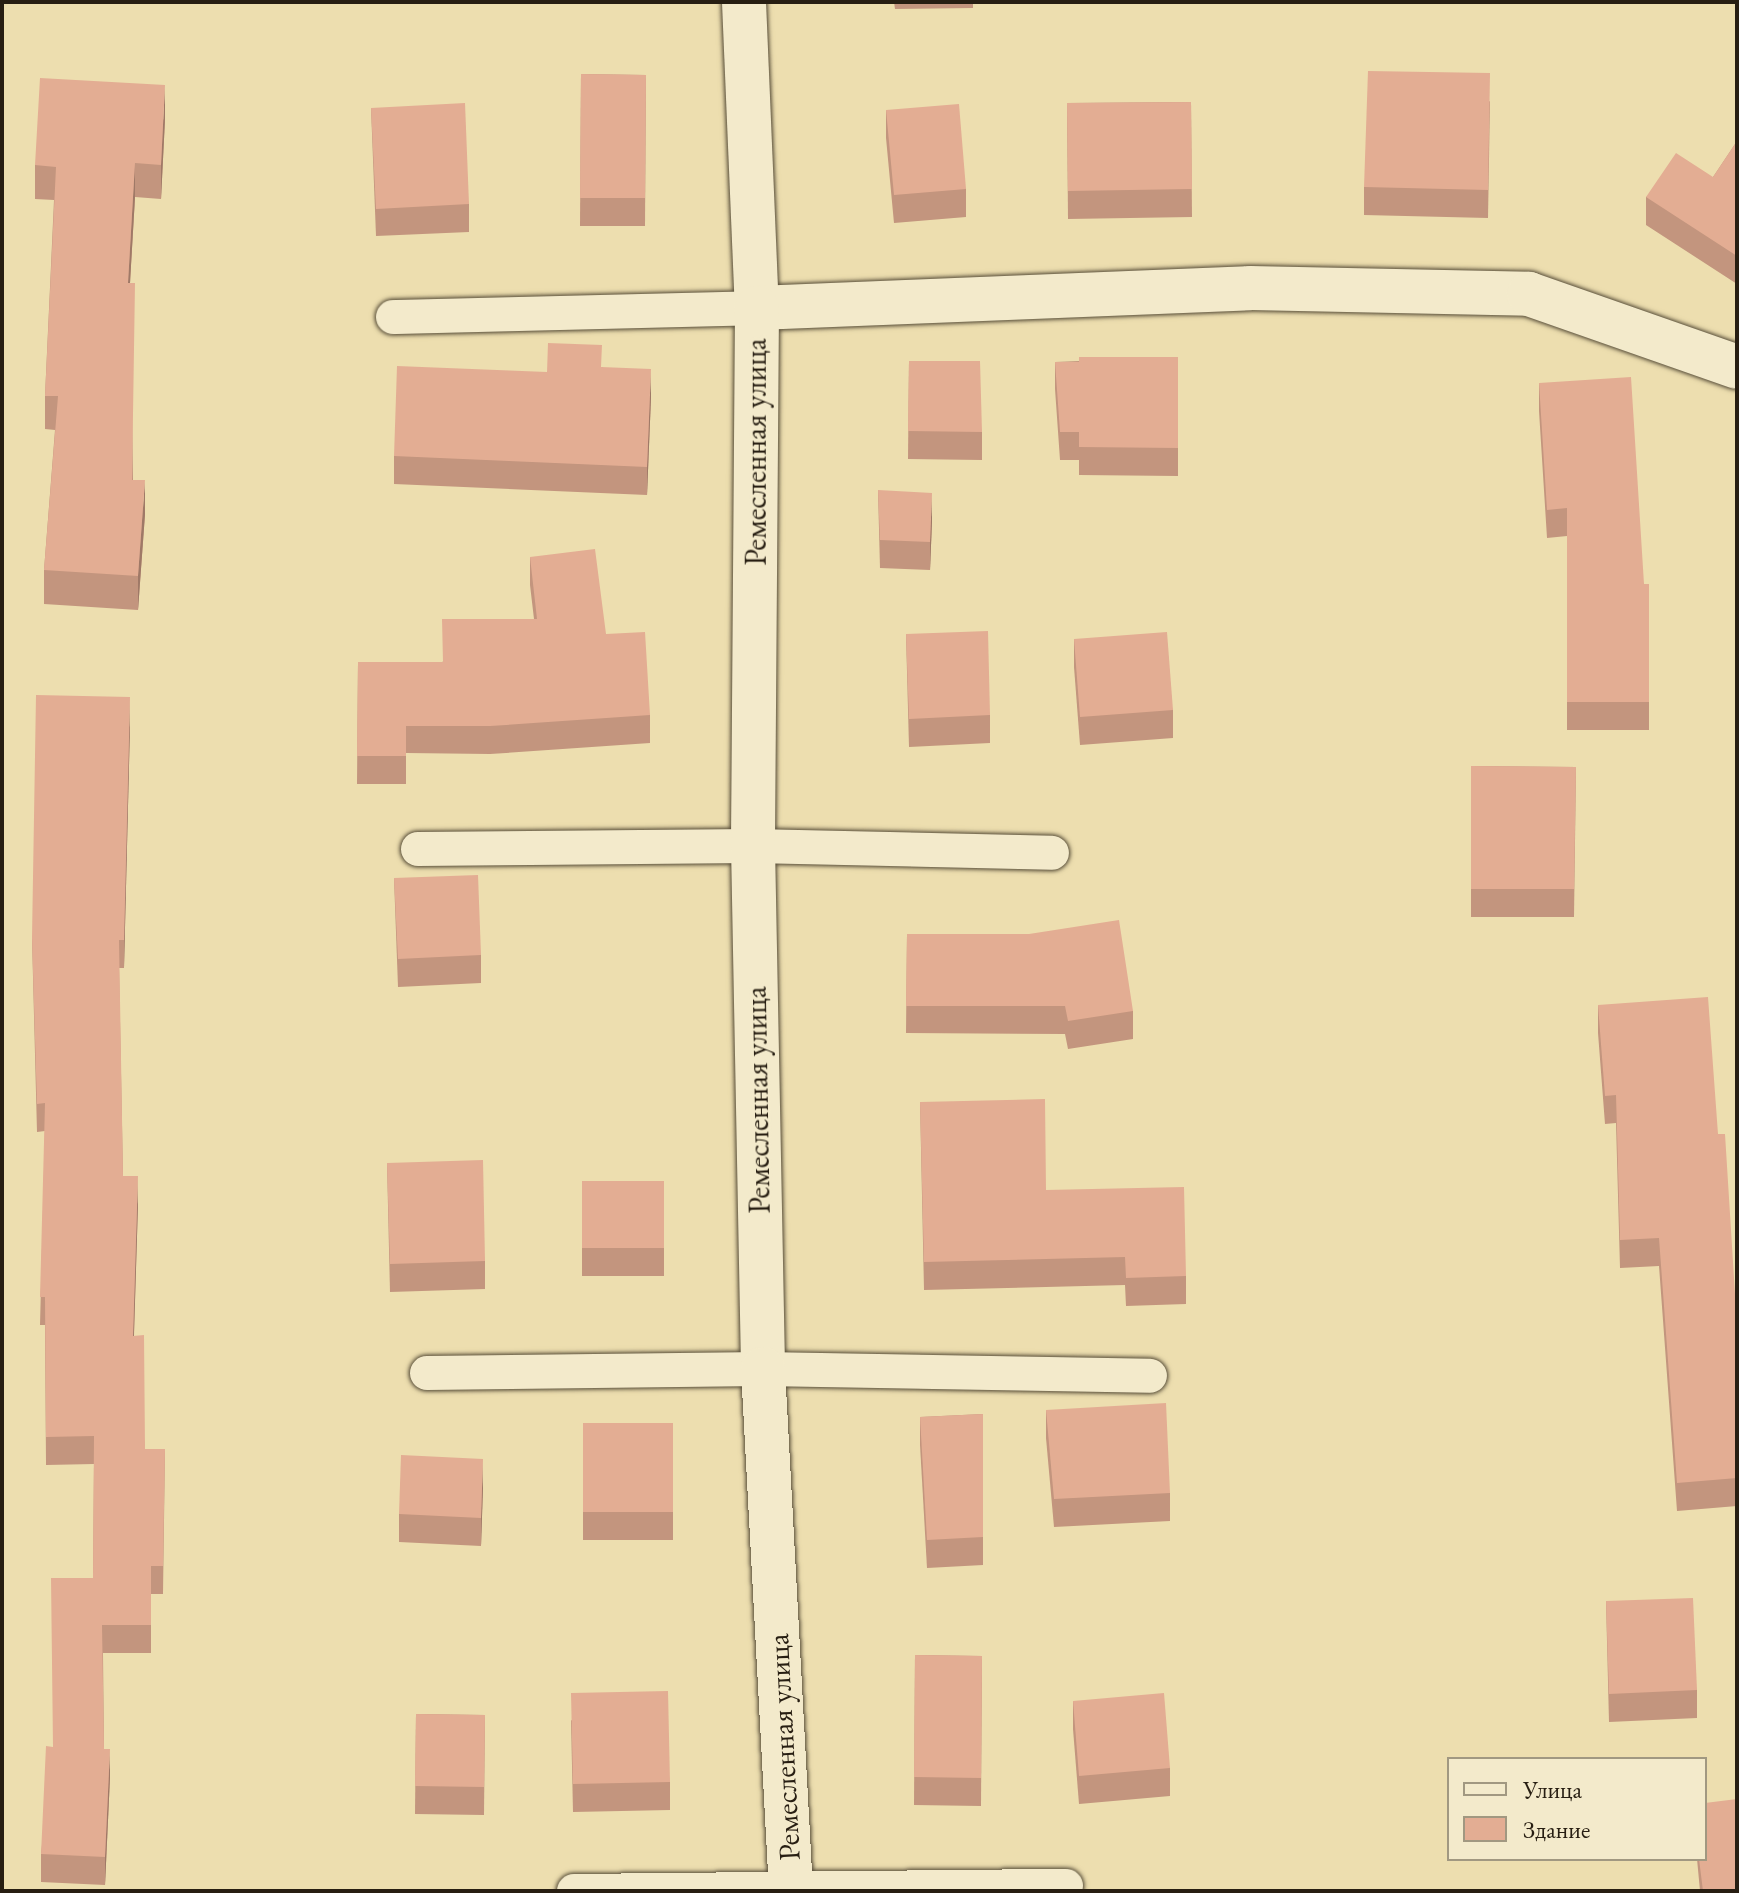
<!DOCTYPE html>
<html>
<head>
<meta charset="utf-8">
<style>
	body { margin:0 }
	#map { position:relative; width:1739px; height:1893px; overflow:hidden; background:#eddeaf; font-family:"EB Garamond",serif }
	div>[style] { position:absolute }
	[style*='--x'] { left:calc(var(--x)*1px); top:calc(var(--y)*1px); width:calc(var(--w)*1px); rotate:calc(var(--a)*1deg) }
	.roads { filter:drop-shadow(0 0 2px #584e39) drop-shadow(0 0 2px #584e39) }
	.service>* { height:34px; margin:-17px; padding:0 17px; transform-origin:17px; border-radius:17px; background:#f3eacb }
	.minor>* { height:44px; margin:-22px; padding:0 22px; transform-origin:22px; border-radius:22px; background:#f3eacb }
	.wall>* { inset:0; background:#c3957e }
	.shaded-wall>* { inset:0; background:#9f7967 }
	.building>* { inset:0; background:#e3ad93 }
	span { translate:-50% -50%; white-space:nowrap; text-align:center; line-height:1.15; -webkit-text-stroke:6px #f3eacb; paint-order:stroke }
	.street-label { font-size:30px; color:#271e12 }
	.frame { position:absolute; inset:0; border:4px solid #271e12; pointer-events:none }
	.legend { position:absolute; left:1447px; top:1757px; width:260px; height:104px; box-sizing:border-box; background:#f3eacb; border:2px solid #a19881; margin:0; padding:10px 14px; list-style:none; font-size:24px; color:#271e12 }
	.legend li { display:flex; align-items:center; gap:16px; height:40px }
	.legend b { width:40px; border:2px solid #a19881 }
</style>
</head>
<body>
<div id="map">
	<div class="roads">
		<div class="service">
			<i style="--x:393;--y:317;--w:364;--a:-1.4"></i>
			<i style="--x:418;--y:849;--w:335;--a:-0.5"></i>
			<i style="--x:753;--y:846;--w:299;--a:1.3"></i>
			<i style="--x:427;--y:1373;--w:336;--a:-0.7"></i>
			<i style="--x:763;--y:1369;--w:387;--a:1"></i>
			<i style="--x:574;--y:1891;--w:492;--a:-0.6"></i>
		</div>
		<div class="minor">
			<i style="--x:744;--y:2;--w:306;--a:87.6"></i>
			<i style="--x:757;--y:308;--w:493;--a:-2.3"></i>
			<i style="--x:1250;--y:288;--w:279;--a:1.2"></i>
			<i style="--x:1529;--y:294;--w:220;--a:19.3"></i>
			<i style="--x:757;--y:308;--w:538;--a:90.43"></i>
			<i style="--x:753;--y:846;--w:523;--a:88.9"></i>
			<i style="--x:763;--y:1369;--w:523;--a:86.93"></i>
		</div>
	</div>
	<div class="wall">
		<i style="clip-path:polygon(894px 2px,973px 2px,973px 8px,895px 9px)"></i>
		<i style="clip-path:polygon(581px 74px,646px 75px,645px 226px,580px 226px)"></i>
		<i style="clip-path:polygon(1490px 101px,1488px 218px,1364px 215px,1364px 187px)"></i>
		<i style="clip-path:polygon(1191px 102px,1192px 217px,1068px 219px,1067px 103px)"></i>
		<i style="clip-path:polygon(371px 108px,469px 204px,469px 232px,376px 236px)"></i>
		<i style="clip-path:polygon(886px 110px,966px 189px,966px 217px,894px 223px,886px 138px)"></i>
		<i style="clip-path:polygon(165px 119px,161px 199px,135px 197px,130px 283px,133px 480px,145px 514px,138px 610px,44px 604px,44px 570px,55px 430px,45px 429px,45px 396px,54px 200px,35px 199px,35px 165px)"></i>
		<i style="clip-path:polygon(1737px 141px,1737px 284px,1646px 225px,1646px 197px,1713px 177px)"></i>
		<i style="clip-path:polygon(1178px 357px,1178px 476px,1079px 475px,1079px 460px,1060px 460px,1055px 389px,1055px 362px)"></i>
		<i style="clip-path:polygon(909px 361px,982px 432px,982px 460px,908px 459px)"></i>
		<i style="clip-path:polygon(602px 367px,651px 397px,647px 495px,394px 484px,394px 456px,547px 372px)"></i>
		<i style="clip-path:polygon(1539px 383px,1644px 584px,1649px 584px,1649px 730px,1567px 730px,1567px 536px,1547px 538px,1539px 411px)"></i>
		<i style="clip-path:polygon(878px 490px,932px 521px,930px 570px,880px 568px)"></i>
		<i style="clip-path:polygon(530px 557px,606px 634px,650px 715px,650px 743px,490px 754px,406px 753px,406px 784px,357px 784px,358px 662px,442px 662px,534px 619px,530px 585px)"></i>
		<i style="clip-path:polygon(906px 634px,990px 715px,990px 743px,909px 747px)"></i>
		<i style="clip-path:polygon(1074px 639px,1173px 710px,1173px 738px,1080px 745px,1074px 667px)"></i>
		<i style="clip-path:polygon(130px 725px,124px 968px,119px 968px,123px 1176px,138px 1204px,134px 1336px,145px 1449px,165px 1449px,163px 1594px,151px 1594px,151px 1653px,103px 1653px,104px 1749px,110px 1777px,105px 1885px,41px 1882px,41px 1854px,53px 1747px,93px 1578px,94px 1464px,46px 1465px,45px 1325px,40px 1325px,45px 1131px,37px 1132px,32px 938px)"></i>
		<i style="clip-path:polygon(1471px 766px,1576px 767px,1574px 917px,1471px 917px)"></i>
		<i style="clip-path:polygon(394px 878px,481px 955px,481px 983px,398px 987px)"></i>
		<i style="clip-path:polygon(907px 934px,1133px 1011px,1133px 1039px,1068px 1049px,1065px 1034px,906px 1033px)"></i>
		<i style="clip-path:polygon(1598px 1005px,1718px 1134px,1737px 1326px,1737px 1506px,1677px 1511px,1659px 1266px,1620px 1268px,1616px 1123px,1605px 1124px,1598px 1033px)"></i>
		<i style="clip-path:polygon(920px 1102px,1046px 1190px,1186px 1276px,1186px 1304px,1126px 1306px,1125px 1285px,924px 1290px)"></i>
		<i style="clip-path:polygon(387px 1163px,485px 1261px,485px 1289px,390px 1292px)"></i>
		<i style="clip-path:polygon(582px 1181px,664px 1181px,664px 1276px,582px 1276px)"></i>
		<i style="clip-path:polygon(1046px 1410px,1170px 1493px,1170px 1521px,1054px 1527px,1046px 1438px)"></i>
		<i style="clip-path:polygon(983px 1414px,983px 1565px,927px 1568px,920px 1445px,920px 1417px)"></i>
		<i style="clip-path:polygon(583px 1423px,673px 1423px,673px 1540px,583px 1540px)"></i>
		<i style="clip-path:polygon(483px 1487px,481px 1546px,399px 1542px,399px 1514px)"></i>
		<i style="clip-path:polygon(1606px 1601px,1697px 1690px,1697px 1718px,1609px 1722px)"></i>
		<i style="clip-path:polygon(915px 1655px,982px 1656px,981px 1806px,914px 1805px)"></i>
		<i style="clip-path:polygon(1073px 1701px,1170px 1768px,1170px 1796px,1079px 1804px,1073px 1729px)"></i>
		<i style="clip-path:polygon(416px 1714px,485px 1715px,484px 1815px,415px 1814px)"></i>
		<i style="clip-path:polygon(571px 1720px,670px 1782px,670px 1810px,573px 1812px)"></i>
		<i style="clip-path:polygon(1697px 1859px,1705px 1859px,1737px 1891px,1700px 1891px)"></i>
	</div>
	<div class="shaded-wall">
		<i style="clip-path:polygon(165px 85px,165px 119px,161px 199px,161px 165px)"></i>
		<i style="clip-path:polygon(135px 163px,135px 197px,128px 317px,128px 283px)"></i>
		<i style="clip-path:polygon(651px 369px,651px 397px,647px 495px,647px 467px)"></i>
		<i style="clip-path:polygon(145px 480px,145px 514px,138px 610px,138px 576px)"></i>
		<i style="clip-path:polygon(932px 493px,932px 521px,930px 570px,930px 542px)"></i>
		<i style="clip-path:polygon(130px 697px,130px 725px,124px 968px,124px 940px)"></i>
		<i style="clip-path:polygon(138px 1176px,138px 1204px,133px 1363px,133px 1336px)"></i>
		<i style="clip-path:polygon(483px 1459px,483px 1487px,481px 1546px,481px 1518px)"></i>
		<i style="clip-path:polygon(110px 1749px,110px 1777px,105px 1885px,105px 1857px)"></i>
	</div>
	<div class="building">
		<i style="clip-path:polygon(1368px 71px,1490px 73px,1488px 190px,1364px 187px)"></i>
		<i style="clip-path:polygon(581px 74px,646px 75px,645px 198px,580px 198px)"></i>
		<i style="clip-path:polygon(40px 78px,165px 85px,161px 165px,135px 163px,128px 283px,135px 283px,132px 480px,145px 480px,138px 576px,44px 570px,58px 396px,45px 396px,56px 167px,35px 165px)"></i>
		<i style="clip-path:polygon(1191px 102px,1192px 189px,1068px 191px,1067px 103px)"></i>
		<i style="clip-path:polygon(465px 103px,469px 204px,376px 209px,371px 108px)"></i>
		<i style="clip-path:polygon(959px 104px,966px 189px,894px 195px,886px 110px)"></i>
		<i style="clip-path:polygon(1737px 141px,1737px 256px,1646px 197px,1676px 153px,1713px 177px)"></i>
		<i style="clip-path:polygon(548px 343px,602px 345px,601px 367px,651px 369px,647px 467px,394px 456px,397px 366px,547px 372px)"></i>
		<i style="clip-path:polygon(1079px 357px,1178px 357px,1178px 448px,1079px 447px,1079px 432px,1060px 432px,1055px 362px,1079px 362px)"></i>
		<i style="clip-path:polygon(909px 361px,980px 361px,982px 432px,908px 431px)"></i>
		<i style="clip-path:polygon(1631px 377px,1644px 584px,1649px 584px,1649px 702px,1567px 702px,1567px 508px,1547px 510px,1539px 383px)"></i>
		<i style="clip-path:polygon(878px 490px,932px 493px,930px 542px,880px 540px)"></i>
		<i style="clip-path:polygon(595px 549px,606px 634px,645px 632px,650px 715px,490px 726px,406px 726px,406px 756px,357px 756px,358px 662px,443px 662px,442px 619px,537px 619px,530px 557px)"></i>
		<i style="clip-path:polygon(988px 631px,990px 715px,909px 719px,906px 634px)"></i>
		<i style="clip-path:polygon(1167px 632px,1173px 710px,1080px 717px,1074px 639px)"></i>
		<i style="clip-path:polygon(36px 695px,130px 697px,124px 940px,119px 940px,123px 1176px,138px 1176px,133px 1336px,144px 1335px,145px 1449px,165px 1449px,163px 1566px,151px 1566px,151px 1625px,102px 1625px,104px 1749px,110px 1749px,105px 1857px,41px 1854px,46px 1746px,53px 1747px,51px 1578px,93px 1578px,94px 1436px,46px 1437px,45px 1297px,40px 1297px,45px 1103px,37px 1104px,32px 938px)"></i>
		<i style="clip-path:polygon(1471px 766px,1576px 767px,1574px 889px,1471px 889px)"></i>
		<i style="clip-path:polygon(478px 875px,481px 955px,398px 959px,394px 878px)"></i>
		<i style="clip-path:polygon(1119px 920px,1133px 1011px,1068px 1021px,1065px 1006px,906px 1006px,907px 934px,1029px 934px)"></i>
		<i style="clip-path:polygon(1708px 997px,1718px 1134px,1725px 1134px,1737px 1326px,1737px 1478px,1677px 1483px,1659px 1238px,1620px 1240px,1616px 1095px,1605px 1096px,1598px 1005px)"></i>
		<i style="clip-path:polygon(1045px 1099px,1046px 1190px,1184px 1187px,1186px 1276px,1126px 1278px,1125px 1257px,924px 1262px,920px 1102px)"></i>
		<i style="clip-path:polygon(483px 1160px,485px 1261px,390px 1264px,387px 1163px)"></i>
		<i style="clip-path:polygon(582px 1181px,664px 1181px,664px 1248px,582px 1248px)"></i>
		<i style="clip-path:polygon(1166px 1403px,1170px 1493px,1054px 1499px,1046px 1410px)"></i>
		<i style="clip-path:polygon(983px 1414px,983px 1537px,927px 1540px,920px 1417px)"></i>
		<i style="clip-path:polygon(583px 1423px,673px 1423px,673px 1512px,583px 1512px)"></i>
		<i style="clip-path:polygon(401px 1455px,483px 1459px,481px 1518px,399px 1514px)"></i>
		<i style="clip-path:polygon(1693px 1598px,1697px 1690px,1609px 1694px,1606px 1601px)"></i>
		<i style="clip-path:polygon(915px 1655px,982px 1656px,981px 1778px,914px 1777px)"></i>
		<i style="clip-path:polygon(668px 1691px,670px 1782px,573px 1784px,571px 1693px)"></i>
		<i style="clip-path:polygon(1164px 1693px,1170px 1768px,1079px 1776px,1073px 1701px)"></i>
		<i style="clip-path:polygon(416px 1714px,485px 1715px,484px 1787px,415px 1786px)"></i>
		<i style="clip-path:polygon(1737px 1799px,1737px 1891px,1703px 1891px,1699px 1859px,1705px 1859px,1705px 1803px)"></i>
	</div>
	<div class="street-label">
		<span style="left:756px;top:452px;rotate:-90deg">Ремесленная улица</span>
		<span style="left:758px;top:1100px;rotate:-91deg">Ремесленная улица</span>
		<span style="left:784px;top:1747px;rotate:-93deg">Ремесленная улица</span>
	</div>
	<div class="frame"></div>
	<ul class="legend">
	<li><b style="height:10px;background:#f3eacb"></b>Улица</li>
	<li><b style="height:22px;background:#e3ad93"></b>Здание</li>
	</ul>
</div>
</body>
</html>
